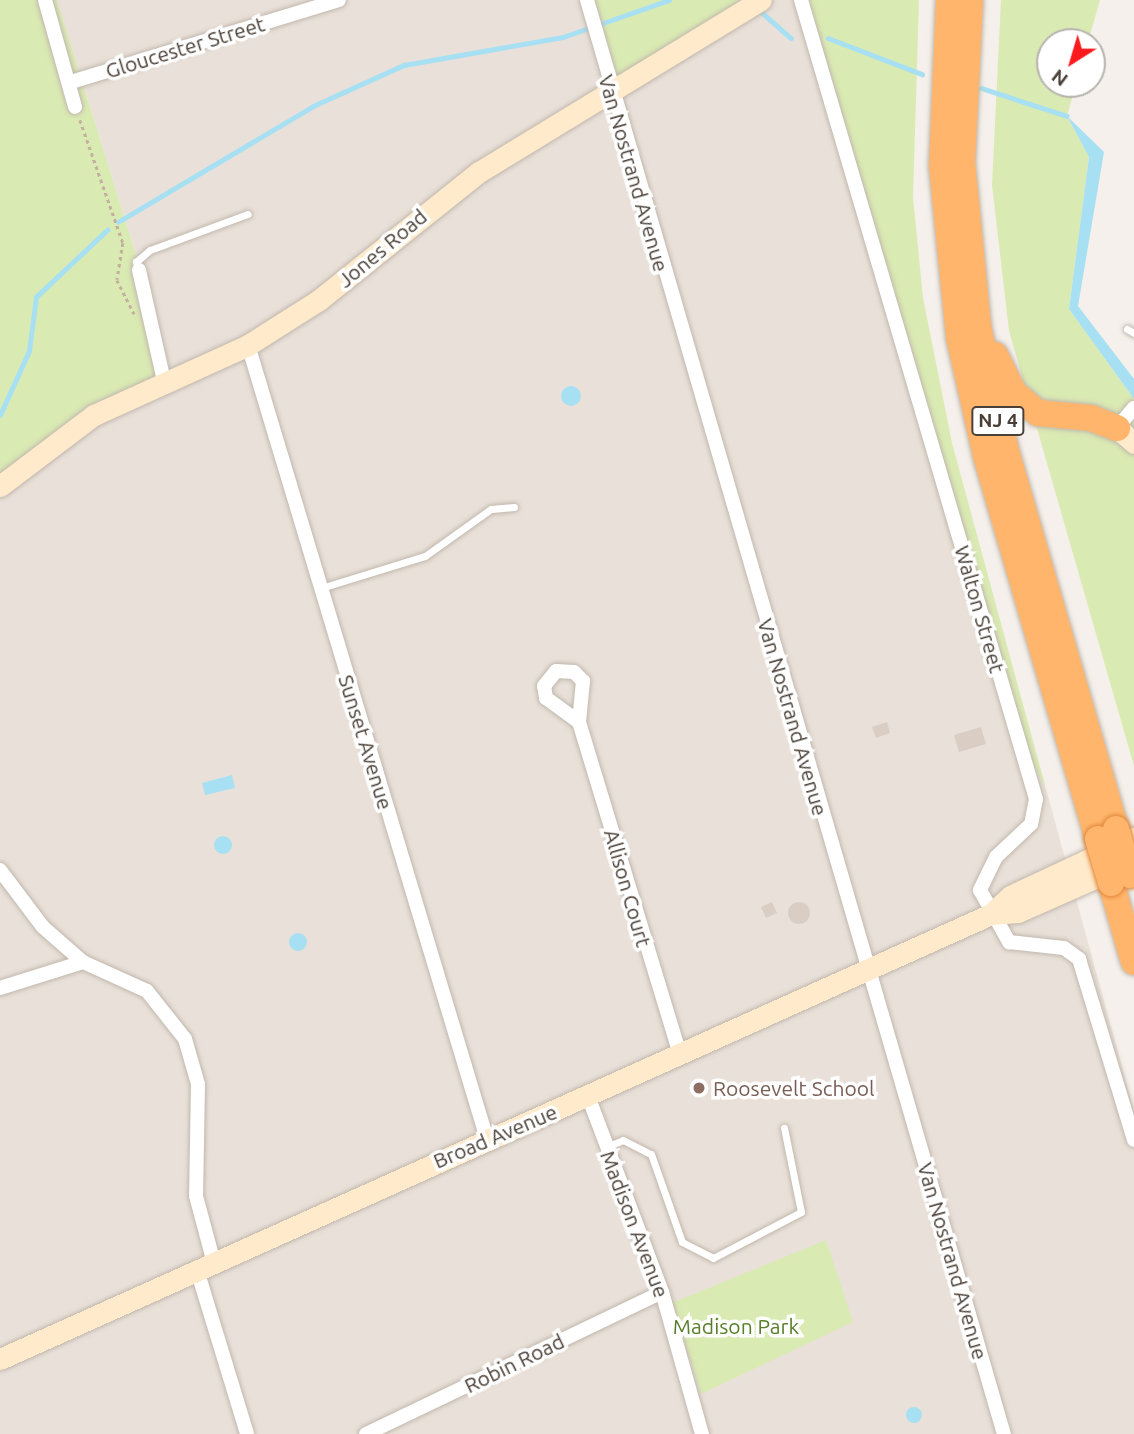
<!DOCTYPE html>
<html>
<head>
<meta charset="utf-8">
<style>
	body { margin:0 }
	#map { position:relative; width:1134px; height:1434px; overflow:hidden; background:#f5f0eb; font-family:Ubuntu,sans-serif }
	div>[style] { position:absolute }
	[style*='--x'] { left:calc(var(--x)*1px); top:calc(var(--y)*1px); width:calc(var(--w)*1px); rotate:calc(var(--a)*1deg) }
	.residential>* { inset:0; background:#e9e1d9 }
	.green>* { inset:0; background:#daeab3 }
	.water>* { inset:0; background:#a7e0f2 }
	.round { border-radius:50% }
	.stream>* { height:4.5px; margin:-2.25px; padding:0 2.25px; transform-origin:2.25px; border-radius:2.25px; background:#a7e0f2 }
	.building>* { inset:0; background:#dacdc3 }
	.path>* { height:2.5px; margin-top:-1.25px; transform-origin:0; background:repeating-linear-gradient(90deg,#c3b09e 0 3.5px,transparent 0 7px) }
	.roads { filter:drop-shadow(0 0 2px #c1b7ad) drop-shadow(0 0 2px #c1b7ad) }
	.lane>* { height:7px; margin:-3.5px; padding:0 3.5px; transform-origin:3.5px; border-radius:3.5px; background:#fff }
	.street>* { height:14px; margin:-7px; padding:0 7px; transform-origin:7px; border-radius:7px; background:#fff }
	.secondary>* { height:21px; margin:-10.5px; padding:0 10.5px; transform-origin:10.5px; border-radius:10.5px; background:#ffeacb }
	.highway>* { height:26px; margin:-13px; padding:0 13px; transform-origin:13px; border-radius:13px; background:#ffb66c }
	.bridges { filter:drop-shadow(0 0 2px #e18739) drop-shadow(0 0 2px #e18739) }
	.highway-bridge>* { height:26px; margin:-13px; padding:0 13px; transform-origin:13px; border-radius:13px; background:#ffb66c }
	.dots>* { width:19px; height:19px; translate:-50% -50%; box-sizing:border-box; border:4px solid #fff; border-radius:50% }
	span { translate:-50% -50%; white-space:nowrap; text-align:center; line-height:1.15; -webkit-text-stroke:7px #fff; paint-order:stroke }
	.shield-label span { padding:2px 5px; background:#fff; border:2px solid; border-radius:5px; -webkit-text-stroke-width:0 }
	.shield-label { font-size:19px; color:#4a4038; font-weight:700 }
	.street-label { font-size:21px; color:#4a4038 }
	.education-label { font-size:21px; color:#785e54 }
	.left { translate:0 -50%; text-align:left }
	.park-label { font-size:21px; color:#577e29 }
	.north { position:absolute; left:1036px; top:28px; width:70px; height:70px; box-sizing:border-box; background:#fff; border:2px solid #b7b3af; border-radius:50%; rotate:217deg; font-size:19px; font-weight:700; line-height:28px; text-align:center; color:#4a4038 }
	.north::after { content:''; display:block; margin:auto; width:24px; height:32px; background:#fd1a1e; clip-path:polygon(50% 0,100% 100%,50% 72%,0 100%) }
</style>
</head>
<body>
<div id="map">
	<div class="residential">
		<i style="clip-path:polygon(57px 0,803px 0,1019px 737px,1046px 789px,1134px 1110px,1134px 1434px,0 1434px,0 477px,159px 329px)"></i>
	</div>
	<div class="green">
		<i style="clip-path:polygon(0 0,57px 0,159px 329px,167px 377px,0 477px)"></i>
		<i style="clip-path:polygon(587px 0,753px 0,612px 94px)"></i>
		<i style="clip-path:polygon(803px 0,919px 0,913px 197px,923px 298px,952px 443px,1046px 789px,1019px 737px)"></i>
		<i style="clip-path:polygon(1001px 0,1100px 0,1088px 42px,1050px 42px,1050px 84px,1076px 84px,1067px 116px,1089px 157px,1069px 309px,1134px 399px,1134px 766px,1009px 331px,992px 185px)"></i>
		<i style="clip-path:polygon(826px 1240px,853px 1322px,701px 1394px,672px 1303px)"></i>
	</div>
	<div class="water">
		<i style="clip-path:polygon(1067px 116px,1104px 152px,1078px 306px,1134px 379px,1134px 399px,1069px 309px,1089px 157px)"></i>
		<i class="round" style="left:561px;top:386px;width:20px;height:20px"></i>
		<i style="clip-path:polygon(232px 775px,235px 788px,205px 795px,202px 783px)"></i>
		<i class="round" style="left:214px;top:836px;width:18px;height:18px"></i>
		<i class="round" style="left:289px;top:933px;width:18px;height:18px"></i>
		<i class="round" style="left:906px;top:1407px;width:16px;height:16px"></i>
	</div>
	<div class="stream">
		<i style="--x:758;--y:9;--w:44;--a:41.3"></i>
		<i style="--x:828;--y:38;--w:101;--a:21"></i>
		<i style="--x:981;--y:88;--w:90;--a:18"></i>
		<i style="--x:118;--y:222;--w:227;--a:-30.7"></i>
		<i style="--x:313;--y:106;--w:100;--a:-24.3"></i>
		<i style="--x:404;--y:65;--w:161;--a:-10"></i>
		<i style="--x:563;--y:37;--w:112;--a:-19.2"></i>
		<i style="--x:0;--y:415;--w:70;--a:-65.6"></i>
		<i style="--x:29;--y:351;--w:54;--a:-82.6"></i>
		<i style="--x:36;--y:297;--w:98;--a:-43.3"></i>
	</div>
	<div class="building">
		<i style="clip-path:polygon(887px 722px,890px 733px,876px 738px,872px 727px)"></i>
		<i style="clip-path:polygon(981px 727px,986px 744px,959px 752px,954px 735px)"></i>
		<i style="clip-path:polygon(772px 902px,777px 913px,766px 918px,761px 907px)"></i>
		<i class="round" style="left:788px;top:902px;width:22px;height:22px"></i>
	</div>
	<div class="path">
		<i style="--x:80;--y:120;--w:130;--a:70.7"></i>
		<i style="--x:123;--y:243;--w:37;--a:99"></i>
		<i style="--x:117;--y:280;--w:38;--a:63"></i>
	</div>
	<div class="roads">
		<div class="lane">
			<i style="--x:139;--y:270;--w:9;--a:-111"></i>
			<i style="--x:136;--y:262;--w:18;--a:-41"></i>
			<i style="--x:150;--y:250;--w:104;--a:-20.2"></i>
			<i style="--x:1127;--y:329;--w:8;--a:30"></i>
			<i style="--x:321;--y:588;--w:109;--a:-17.1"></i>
			<i style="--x:425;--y:556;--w:81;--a:-35.5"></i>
			<i style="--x:491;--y:509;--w:23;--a:-5"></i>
			<i style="--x:606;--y:1147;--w:18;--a:-22"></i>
			<i style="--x:623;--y:1140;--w:31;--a:27"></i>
			<i style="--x:651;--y:1154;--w:93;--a:70.6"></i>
			<i style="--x:682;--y:1242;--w:35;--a:27"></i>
			<i style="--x:713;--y:1258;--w:99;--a:-27.6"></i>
			<i style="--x:801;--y:1212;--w:86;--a:-101.4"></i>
		</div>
		<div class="street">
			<i style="--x:45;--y:0;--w:111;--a:74.3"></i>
			<i style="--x:587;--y:0;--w:1493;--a:73.79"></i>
			<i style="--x:801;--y:0;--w:833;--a:73.61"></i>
			<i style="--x:1036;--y:799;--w:25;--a:101"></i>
			<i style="--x:1031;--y:824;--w:48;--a:136.7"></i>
			<i style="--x:996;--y:857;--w:37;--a:116"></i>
			<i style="--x:980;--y:890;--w:60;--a:60.9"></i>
			<i style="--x:1009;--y:942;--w:55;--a:6.2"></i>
			<i style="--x:1064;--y:948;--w:19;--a:36"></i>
			<i style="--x:1079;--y:959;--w:189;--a:73.1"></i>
			<i style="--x:71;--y:82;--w:280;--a:-17"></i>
			<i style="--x:139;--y:270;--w:114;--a:77.3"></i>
			<i style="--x:248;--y:345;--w:829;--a:73.25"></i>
			<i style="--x:1117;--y:428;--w:26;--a:-50"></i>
			<i style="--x:579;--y:722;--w:41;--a:-144"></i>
			<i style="--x:546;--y:698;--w:12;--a:-99"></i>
			<i style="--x:544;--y:686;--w:19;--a:-51"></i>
			<i style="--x:556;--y:671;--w:18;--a:3"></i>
			<i style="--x:574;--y:672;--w:13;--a:45"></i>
			<i style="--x:583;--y:681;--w:41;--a:95.6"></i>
			<i style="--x:579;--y:722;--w:347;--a:73.1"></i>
			<i style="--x:0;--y:870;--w:71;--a:53"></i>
			<i style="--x:43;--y:927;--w:53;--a:41.2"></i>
			<i style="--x:83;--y:962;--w:70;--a:24.4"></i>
			<i style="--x:147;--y:991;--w:61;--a:51.6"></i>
			<i style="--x:185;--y:1039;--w:47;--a:73.9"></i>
			<i style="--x:198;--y:1084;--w:112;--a:91"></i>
			<i style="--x:196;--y:1196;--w:69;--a:75"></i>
			<i style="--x:0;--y:988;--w:87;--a:-17.4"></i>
			<i style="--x:588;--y:1096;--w:210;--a:69.3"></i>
			<i style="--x:662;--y:1292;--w:148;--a:74.3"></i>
			<i style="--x:197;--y:1270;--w:171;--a:73"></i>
			<i style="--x:366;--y:1434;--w:328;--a:-25.6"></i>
		</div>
		<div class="secondary">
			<i style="--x:1117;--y:428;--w:23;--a:41"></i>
			<i style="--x:0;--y:486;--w:118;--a:-37.1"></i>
			<i style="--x:94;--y:415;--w:169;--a:-24.4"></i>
			<i style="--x:248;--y:345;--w:84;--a:-32.4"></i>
			<i style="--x:319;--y:300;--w:205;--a:-38.7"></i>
			<i style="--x:479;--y:172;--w:330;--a:-31.4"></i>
			<i style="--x:991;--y:914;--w:27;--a:-4"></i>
			<i style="--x:1018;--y:912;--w:114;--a:-23.9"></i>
			<i style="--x:0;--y:1359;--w:1086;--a:-24.18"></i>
			<i style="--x:991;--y:914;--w:26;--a:-43"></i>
			<i style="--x:1010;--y:896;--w:137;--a:-25.1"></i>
		</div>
		<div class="highway">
			<i style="--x:949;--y:0;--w:166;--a:92.4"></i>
			<i style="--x:942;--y:166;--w:172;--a:84.3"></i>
			<i style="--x:959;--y:337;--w:122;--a:77.2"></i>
			<i style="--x:986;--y:456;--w:399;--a:73.7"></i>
			<i style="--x:970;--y:0;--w:162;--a:92.8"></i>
			<i style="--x:962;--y:162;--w:165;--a:84.4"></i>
			<i style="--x:978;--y:326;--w:128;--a:77.4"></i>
			<i style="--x:1006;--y:451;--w:394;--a:73.8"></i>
			<i style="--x:995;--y:355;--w:42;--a:63.4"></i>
			<i style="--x:1014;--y:393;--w:31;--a:40"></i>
			<i style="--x:1038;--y:413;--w:53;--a:5.4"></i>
			<i style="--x:1091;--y:418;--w:28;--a:21"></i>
			<i style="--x:1111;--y:883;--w:82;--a:73.8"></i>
		</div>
	</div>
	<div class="bridges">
		<div class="highway-bridge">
			<i style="--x:1116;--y:829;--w:48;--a:73.1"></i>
			<i style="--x:1098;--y:839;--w:46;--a:73.5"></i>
		</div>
	</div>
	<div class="dots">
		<i style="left:699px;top:1088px;background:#8d6e63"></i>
	</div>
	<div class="shield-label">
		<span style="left:998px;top:421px">NJ 4</span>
	</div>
	<div class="street-label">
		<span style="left:185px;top:47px;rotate:-17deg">Gloucester Street</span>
		<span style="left:634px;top:173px;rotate:74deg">Van Nostrand Avenue</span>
		<span style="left:382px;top:248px;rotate:-40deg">Jones Road</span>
		<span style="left:980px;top:609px;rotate:74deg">Walton Street</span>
		<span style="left:793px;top:717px;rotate:74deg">Van Nostrand Avenue</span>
		<span style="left:366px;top:742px;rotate:73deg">Sunset Avenue</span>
		<span style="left:628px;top:888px;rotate:74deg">Allison Court</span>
		<span style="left:495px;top:1136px;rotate:-23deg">Broad Avenue</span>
		<span style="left:635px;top:1224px;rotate:69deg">Madison Avenue</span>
		<span style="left:953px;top:1261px;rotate:74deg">Van Nostrand Avenue</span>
		<span style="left:514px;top:1363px;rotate:-26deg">Robin Road</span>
	</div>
	<div class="education-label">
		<span class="left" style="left:713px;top:1088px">Roosevelt School</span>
	</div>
	<div class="park-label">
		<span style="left:736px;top:1326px">Madison Park</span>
	</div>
	<div class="north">N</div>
</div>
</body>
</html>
